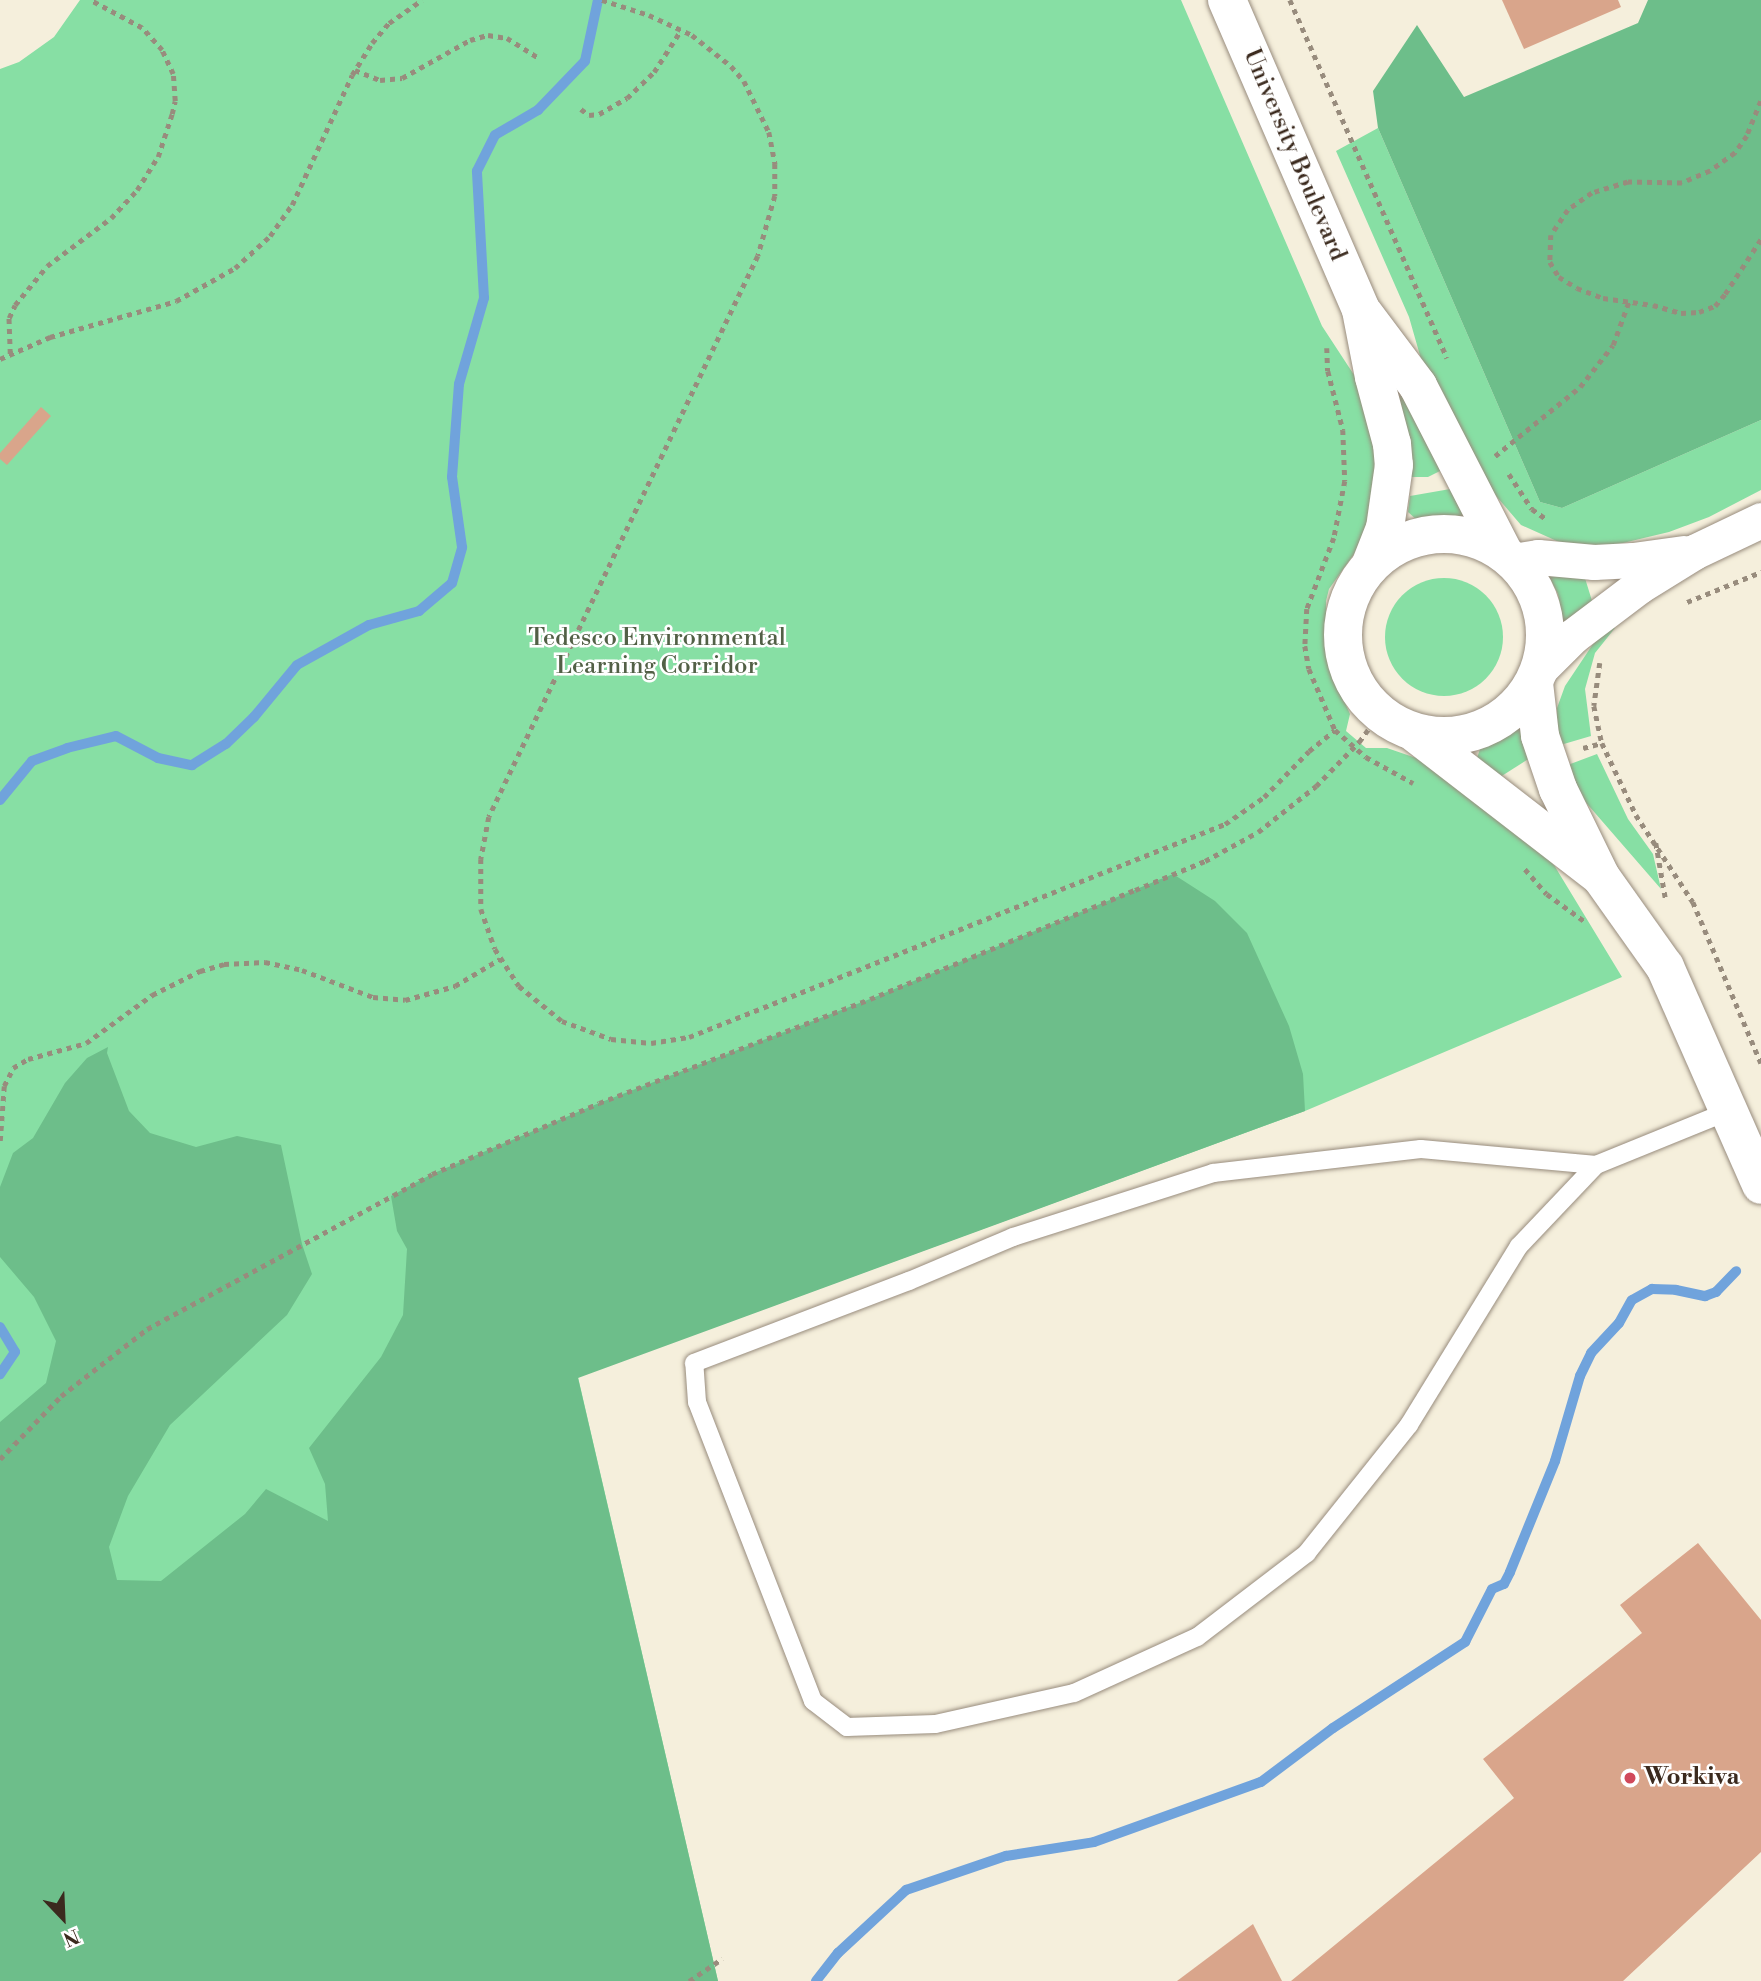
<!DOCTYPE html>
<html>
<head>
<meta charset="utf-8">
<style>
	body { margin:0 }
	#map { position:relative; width:1761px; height:1981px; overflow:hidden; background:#f5efdc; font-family:"Libre Bodoni",serif }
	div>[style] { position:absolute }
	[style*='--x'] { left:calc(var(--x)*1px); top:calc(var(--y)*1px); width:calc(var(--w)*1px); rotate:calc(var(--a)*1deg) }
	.green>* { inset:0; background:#87dfa4 }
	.round { border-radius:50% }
	.forest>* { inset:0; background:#6dbe8a }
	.stream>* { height:10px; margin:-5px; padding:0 5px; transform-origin:5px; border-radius:5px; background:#70a3dc }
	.building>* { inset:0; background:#d9a58b }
	.path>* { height:4.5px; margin-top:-2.25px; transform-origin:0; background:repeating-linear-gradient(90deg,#988c7d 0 5px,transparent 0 10px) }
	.roads { filter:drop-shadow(0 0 2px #988c7d) drop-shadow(0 0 2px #988c7d) }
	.lane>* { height:18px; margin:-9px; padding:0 9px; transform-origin:9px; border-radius:9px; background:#fff }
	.street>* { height:35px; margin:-17.5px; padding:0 17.5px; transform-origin:17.5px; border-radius:17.5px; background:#fff }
	.secondary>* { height:38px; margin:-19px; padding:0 19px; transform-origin:19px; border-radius:19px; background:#fff }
	.secondary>.ring { margin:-19px; padding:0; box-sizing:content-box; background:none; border:38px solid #fff; border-radius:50% }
	.dots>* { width:19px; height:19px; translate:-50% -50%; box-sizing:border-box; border:4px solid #fff; border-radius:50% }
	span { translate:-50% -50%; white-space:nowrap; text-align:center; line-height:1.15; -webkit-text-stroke:5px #fff; paint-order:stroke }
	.street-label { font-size:24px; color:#3b2a1e }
	.park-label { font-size:24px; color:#526046 }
	.poi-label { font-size:24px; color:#3b2a1e; font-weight:700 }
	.left { translate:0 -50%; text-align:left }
	.north { position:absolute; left:28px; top:1883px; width:70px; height:70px; -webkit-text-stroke:5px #fff; paint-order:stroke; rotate:157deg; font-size:19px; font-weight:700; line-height:28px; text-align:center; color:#3b2a1e }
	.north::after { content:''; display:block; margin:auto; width:24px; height:32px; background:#3b2a1e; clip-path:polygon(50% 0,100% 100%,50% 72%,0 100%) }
</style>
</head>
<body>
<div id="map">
	<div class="green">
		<i style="clip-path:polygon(80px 0,1181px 0,1322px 326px,1358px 381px,1375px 434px,1375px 512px,1354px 554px,1329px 589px,1326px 601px,1326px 637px,1332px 674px,1350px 714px,1346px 731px,1366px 748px,1387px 748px,1419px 759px,1504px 818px,1554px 865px,1622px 977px,1305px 1111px,578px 1377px,718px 1981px,0 1981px,0 69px,19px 62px,54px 37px)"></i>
		<i style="clip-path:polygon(1378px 128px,1540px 502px,1562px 508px,1761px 420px,1761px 490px,1709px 517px,1669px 532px,1602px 548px,1559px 542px,1521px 525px,1473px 469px,1423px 366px,1409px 317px,1336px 151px)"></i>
		<i style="clip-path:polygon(1408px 393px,1444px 469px,1428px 477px,1409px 477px,1392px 400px)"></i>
		<i style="clip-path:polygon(1456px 488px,1470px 512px,1463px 518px,1418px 521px,1408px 512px,1410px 496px)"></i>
		<i style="clip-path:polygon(1546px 571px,1584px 575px,1593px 604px,1563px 624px,1558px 594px)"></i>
		<i class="round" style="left:1385px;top:578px;width:118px;height:118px"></i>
		<i style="clip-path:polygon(1611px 626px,1615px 628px,1595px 653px,1585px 689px,1591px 736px,1557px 746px,1557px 708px,1565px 686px,1593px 644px)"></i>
		<i style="clip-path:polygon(1518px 727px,1526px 730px,1530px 758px,1497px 779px,1476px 761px,1481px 746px)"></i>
		<i style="clip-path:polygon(1597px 754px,1628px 819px,1653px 854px,1661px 889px,1582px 798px,1565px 766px)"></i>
	</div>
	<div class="forest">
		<i style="clip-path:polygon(1648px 0,1761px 0,1761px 420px,1562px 508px,1540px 502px,1378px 128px,1373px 91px,1417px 25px,1464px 97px,1638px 23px)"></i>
		<i style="clip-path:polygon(1173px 874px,1215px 901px,1247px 933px,1289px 1026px,1303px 1074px,1305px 1111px,578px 1378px,718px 1981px,0 1981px,0 1422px,46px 1383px,56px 1341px,34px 1297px,0 1257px,0 1187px,13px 1153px,33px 1138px,65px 1083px,87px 1058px,108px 1047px,107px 1053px,129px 1111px,150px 1133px,196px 1147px,237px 1136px,281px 1145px,302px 1244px,312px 1274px,287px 1315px,170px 1425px,128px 1496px,109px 1547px,117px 1580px,161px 1581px,245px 1514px,266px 1489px,328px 1521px,325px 1484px,309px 1448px,381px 1357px,403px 1315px,407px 1249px,397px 1231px,391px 1196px,432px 1174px,599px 1103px,870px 999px)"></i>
	</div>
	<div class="stream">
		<i style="--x:0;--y:800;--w:50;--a:-50.6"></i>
		<i style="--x:32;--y:761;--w:37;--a:-20"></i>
		<i style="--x:67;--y:748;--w:50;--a:-13.8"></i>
		<i style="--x:116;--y:736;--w:47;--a:27.6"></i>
		<i style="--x:158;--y:758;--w:35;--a:12"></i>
		<i style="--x:192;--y:765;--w:40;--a:-32"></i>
		<i style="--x:226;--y:744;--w:39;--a:-44"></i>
		<i style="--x:254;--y:717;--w:67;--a:-50.4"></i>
		<i style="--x:297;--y:665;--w:82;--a:-29.1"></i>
		<i style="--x:369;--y:625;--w:52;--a:-15.6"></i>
		<i style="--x:419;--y:611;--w:43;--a:-40.3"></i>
		<i style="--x:452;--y:583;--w:37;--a:-74"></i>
		<i style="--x:462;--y:547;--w:71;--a:-98.1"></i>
		<i style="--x:452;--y:477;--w:93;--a:-85.7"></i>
		<i style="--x:459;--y:384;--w:90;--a:-73.8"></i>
		<i style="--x:484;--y:298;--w:127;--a:-93.2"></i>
		<i style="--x:477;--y:171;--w:40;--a:-63.4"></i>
		<i style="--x:495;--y:135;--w:50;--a:-30.2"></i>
		<i style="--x:538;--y:110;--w:68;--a:-46.2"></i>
		<i style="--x:585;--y:61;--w:62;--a:-78"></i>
		<i style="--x:0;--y:1327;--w:29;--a:59"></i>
		<i style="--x:15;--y:1352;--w:27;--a:124"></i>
		<i style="--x:816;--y:1981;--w:36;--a:-52"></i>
		<i style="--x:838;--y:1953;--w:93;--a:-42.8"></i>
		<i style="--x:906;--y:1890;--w:106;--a:-18.8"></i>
		<i style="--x:1006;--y:1856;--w:89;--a:-9"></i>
		<i style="--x:1094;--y:1842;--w:177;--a:-19.8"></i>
		<i style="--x:1261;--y:1782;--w:90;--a:-36.9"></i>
		<i style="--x:1333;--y:1728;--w:158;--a:-33.1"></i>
		<i style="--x:1465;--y:1642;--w:59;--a:-63"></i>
		<i style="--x:1492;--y:1589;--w:13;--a:-23"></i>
		<i style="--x:1504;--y:1584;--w:13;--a:-63"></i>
		<i style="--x:1510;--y:1572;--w:120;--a:-67.9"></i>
		<i style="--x:1555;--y:1461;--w:89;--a:-73.6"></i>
		<i style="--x:1580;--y:1376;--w:25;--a:-64"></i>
		<i style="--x:1591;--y:1353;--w:41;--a:-47"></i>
		<i style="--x:1619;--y:1323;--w:26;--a:-61"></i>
		<i style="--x:1632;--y:1300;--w:23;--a:-29"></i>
		<i style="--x:1652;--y:1289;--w:24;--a:2"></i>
		<i style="--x:1676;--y:1290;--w:30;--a:12"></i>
		<i style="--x:1705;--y:1296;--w:12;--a:-20"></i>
		<i style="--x:1716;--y:1292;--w:29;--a:-46"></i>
	</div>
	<div class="building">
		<i style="clip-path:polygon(1502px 0,1618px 0,1621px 7px,1524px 49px)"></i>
		<i style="clip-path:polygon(41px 407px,51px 416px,7px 465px,0 459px,0 453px)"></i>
		<i style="clip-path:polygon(1698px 1543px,1761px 1620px,1761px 1852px,1623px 1981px,1291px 1981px,1514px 1798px,1483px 1759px,1642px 1633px,1620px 1605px)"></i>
		<i style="clip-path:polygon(1253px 1924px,1282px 1981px,1177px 1981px)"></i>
	</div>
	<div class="path">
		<i style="--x:602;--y:0;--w:49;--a:17.7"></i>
		<i style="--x:649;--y:15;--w:47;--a:24.9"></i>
		<i style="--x:692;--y:35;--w:50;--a:38.5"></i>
		<i style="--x:731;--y:66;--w:20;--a:49"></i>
		<i style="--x:744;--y:81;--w:57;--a:63.9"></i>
		<i style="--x:769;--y:132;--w:33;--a:79"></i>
		<i style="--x:775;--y:164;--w:32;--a:90"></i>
		<i style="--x:775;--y:196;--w:62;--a:105.8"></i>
		<i style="--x:758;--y:256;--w:622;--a:115.62"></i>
		<i style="--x:489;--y:817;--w:43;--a:100.8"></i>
		<i style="--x:481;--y:859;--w:50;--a:90"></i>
		<i style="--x:481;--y:909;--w:42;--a:70.7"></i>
		<i style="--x:495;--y:949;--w:44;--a:57"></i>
		<i style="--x:519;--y:986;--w:55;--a:39.1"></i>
		<i style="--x:562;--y:1021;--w:52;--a:20.2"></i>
		<i style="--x:611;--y:1039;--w:40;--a:5.7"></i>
		<i style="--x:651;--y:1043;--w:38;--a:-9"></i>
		<i style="--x:689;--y:1037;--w:577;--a:-21.67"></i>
		<i style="--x:1225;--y:824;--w:47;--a:-34.7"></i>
		<i style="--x:1264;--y:797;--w:64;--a:-45.6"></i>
		<i style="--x:1309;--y:751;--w:33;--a:-39"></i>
		<i style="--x:1290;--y:0;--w:391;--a:66.3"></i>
		<i style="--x:355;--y:70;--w:27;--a:22"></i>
		<i style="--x:380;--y:80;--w:22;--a:-5"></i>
		<i style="--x:402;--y:78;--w:78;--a:-29.2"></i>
		<i style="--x:470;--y:40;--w:19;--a:-16"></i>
		<i style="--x:488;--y:35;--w:19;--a:9"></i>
		<i style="--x:507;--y:38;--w:36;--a:32"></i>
		<i style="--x:1761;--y:101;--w:38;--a:112"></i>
		<i style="--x:1747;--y:136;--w:21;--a:125"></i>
		<i style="--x:1735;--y:153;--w:31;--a:144"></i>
		<i style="--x:1710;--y:171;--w:30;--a:157"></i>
		<i style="--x:1682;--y:183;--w:54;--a:-178.9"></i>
		<i style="--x:1628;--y:182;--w:38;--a:163"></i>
		<i style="--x:1592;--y:193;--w:29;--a:145"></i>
		<i style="--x:1568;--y:210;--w:30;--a:124"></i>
		<i style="--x:1551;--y:235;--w:27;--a:92"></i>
		<i style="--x:1550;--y:262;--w:17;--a:59"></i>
		<i style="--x:1559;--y:277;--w:21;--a:31"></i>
		<i style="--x:1577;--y:288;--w:28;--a:21"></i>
		<i style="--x:1603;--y:298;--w:50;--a:8"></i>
		<i style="--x:1653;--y:305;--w:29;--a:16"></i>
		<i style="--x:1681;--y:313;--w:18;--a:-3"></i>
		<i style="--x:1699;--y:312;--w:17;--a:-21"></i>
		<i style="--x:1715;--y:306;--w:16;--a:-50"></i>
		<i style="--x:1725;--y:294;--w:66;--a:-56.8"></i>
		<i style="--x:581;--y:109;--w:10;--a:37"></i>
		<i style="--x:589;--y:115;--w:10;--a:-6"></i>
		<i style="--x:599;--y:114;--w:32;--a:-30"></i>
		<i style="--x:627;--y:98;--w:37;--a:-44"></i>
		<i style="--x:654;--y:72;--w:50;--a:-57.3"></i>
		<i style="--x:1327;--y:348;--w:23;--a:88"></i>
		<i style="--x:1328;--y:371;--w:61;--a:75.7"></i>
		<i style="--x:1343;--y:430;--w:51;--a:87.8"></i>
		<i style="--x:1345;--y:481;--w:58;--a:100.9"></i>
		<i style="--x:1334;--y:538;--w:76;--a:110.8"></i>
		<i style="--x:1307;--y:609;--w:37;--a:93"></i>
		<i style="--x:1305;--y:646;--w:23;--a:80"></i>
		<i style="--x:1309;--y:669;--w:66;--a:66.9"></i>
		<i style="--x:1335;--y:730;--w:41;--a:41.1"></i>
		<i style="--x:1366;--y:757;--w:54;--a:29"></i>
		<i style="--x:10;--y:354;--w:36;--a:-92"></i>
		<i style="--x:9;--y:318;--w:14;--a:-65"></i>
		<i style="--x:15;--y:305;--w:50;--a:-50.6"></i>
		<i style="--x:47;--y:266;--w:80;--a:-36.9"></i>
		<i style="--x:111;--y:218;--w:38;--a:-47"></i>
		<i style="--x:137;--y:190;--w:39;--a:-58"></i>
		<i style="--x:158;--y:157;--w:45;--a:-72"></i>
		<i style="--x:172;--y:114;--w:13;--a:-77"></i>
		<i style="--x:175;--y:101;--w:27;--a:-94"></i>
		<i style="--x:173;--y:74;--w:26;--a:-115"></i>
		<i style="--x:162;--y:50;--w:30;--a:-132"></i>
		<i style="--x:142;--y:28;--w:59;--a:-151.7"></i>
		<i style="--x:0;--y:359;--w:55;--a:-23.7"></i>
		<i style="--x:50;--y:337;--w:131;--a:-15.9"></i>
		<i style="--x:176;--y:301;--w:68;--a:-29.2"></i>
		<i style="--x:235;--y:268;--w:47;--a:-42.4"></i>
		<i style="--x:270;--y:236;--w:38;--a:-55"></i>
		<i style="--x:292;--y:205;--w:143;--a:-65.2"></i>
		<i style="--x:352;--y:75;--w:38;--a:-58"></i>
		<i style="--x:372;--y:43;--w:26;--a:-50"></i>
		<i style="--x:389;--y:23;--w:40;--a:-34.9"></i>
		<i style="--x:1495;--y:456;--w:109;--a:-39.1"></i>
		<i style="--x:1580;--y:387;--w:53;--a:-51.8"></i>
		<i style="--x:1613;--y:345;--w:47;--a:-70"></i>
		<i style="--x:1509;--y:474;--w:42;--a:56.7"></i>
		<i style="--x:1532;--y:509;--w:19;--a:35"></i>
		<i style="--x:1687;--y:602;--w:80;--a:-22.1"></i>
		<i style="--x:1600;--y:663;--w:43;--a:97.9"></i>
		<i style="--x:1594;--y:706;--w:38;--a:78"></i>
		<i style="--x:1602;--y:743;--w:80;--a:64.7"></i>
		<i style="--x:1636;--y:815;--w:104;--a:56.8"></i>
		<i style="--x:1693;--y:902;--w:175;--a:67.1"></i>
		<i style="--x:1583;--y:748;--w:20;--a:-15"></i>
		<i style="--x:1656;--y:843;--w:59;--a:80.2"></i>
		<i style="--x:1525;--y:869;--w:33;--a:49"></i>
		<i style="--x:1547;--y:894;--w:46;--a:36.1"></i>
		<i style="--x:0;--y:1141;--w:55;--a:-85.8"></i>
		<i style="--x:4;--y:1086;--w:20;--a:-63"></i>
		<i style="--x:13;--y:1068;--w:17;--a:-31"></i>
		<i style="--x:28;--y:1059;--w:60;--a:-15.4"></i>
		<i style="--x:86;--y:1043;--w:82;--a:-36"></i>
		<i style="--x:152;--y:995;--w:54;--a:-26.6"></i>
		<i style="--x:200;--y:971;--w:25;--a:-16"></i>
		<i style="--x:224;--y:964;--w:41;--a:-2.8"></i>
		<i style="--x:265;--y:962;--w:38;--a:12"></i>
		<i style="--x:302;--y:970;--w:76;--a:20.8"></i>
		<i style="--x:373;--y:997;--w:32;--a:5"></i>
		<i style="--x:405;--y:1000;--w:52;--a:-15.6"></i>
		<i style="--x:455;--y:986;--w:52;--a:-31"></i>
		<i style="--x:0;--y:1459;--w:88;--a:-45.9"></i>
		<i style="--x:61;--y:1396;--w:109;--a:-37.9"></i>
		<i style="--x:147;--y:1329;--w:324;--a:-28.5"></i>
		<i style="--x:432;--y:1174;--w:181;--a:-23"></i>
		<i style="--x:599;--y:1103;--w:290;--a:-21"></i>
		<i style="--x:870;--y:999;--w:287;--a:-22.4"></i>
		<i style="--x:1135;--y:890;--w:76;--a:-22.5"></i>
		<i style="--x:1205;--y:861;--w:60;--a:-28.7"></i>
		<i style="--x:1258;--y:832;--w:74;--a:-38.4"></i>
		<i style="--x:1316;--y:786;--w:62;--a:-45.7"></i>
		<i style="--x:1359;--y:742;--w:34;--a:-54"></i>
		<i style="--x:689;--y:1981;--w:40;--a:-34"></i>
	</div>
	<div class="roads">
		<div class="lane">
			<i style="--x:1596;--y:1165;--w:112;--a:133.5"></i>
			<i style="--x:1519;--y:1246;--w:210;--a:121.6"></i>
			<i style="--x:1409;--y:1425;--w:164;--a:128.6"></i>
			<i style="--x:1307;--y:1553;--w:138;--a:142.6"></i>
			<i style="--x:1197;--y:1637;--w:135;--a:155.5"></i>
			<i style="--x:1074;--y:1693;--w:142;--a:167.4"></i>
			<i style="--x:935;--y:1724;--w:88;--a:178"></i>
			<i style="--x:847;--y:1727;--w:43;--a:-142.6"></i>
			<i style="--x:813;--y:1701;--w:321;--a:-111.2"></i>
			<i style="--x:697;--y:1402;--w:39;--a:-94"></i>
			<i style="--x:694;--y:1363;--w:230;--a:-20.9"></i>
			<i style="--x:909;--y:1281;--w:113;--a:-22.9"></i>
			<i style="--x:1013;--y:1237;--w:210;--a:-17.7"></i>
			<i style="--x:1213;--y:1173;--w:209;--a:-6.6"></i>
			<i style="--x:1421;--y:1149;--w:176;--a:5.2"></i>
			<i style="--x:1596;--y:1165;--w:144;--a:-22.1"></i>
		</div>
		<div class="street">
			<i style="--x:1513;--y:561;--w:25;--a:-9"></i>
			<i style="--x:1538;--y:557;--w:56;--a:5.1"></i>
			<i style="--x:1594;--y:562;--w:39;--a:-3"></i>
			<i style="--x:1633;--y:560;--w:51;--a:-7.8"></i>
			<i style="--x:1538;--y:671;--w:49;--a:-45"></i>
			<i style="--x:1573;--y:636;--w:83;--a:-37.1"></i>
			<i style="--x:1639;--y:586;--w:65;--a:-31.7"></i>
			<i style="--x:1694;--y:552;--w:74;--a:-25.5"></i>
		</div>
		<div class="secondary">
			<i style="--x:1227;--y:0;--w:338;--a:66.6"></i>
			<i style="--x:1361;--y:310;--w:68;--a:79"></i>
			<i style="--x:1374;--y:377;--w:69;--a:75"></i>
			<i style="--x:1392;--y:444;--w:21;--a:85"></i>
			<i style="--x:1394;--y:465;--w:64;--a:98.1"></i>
			<i style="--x:1385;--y:528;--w:41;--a:111.5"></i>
			<i style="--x:1364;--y:314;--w:90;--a:53.1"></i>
			<i style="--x:1418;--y:386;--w:188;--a:62.8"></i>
			<i class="ring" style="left:1343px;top:534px;width:164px;height:164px"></i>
			<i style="--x:1534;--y:683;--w:53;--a:83.5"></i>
			<i style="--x:1540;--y:736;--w:56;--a:71.2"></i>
			<i style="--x:1558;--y:789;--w:98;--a:64"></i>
			<i style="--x:1601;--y:877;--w:110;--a:54.6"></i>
			<i style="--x:1665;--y:967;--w:238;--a:66.2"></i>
			<i style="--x:1415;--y:733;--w:229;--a:37.7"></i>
		</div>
	</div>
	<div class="dots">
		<i style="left:1630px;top:1778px;background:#d1495b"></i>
	</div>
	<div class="street-label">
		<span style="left:1294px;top:155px;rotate:67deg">University Boulevard</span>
	</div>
	<div class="park-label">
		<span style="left:657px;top:653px">Tedesco Environmental<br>Learning Corridor</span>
	</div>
	<div class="poi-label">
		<span class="left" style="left:1644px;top:1778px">Workiva</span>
	</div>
	<div class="north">N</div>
</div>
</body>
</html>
